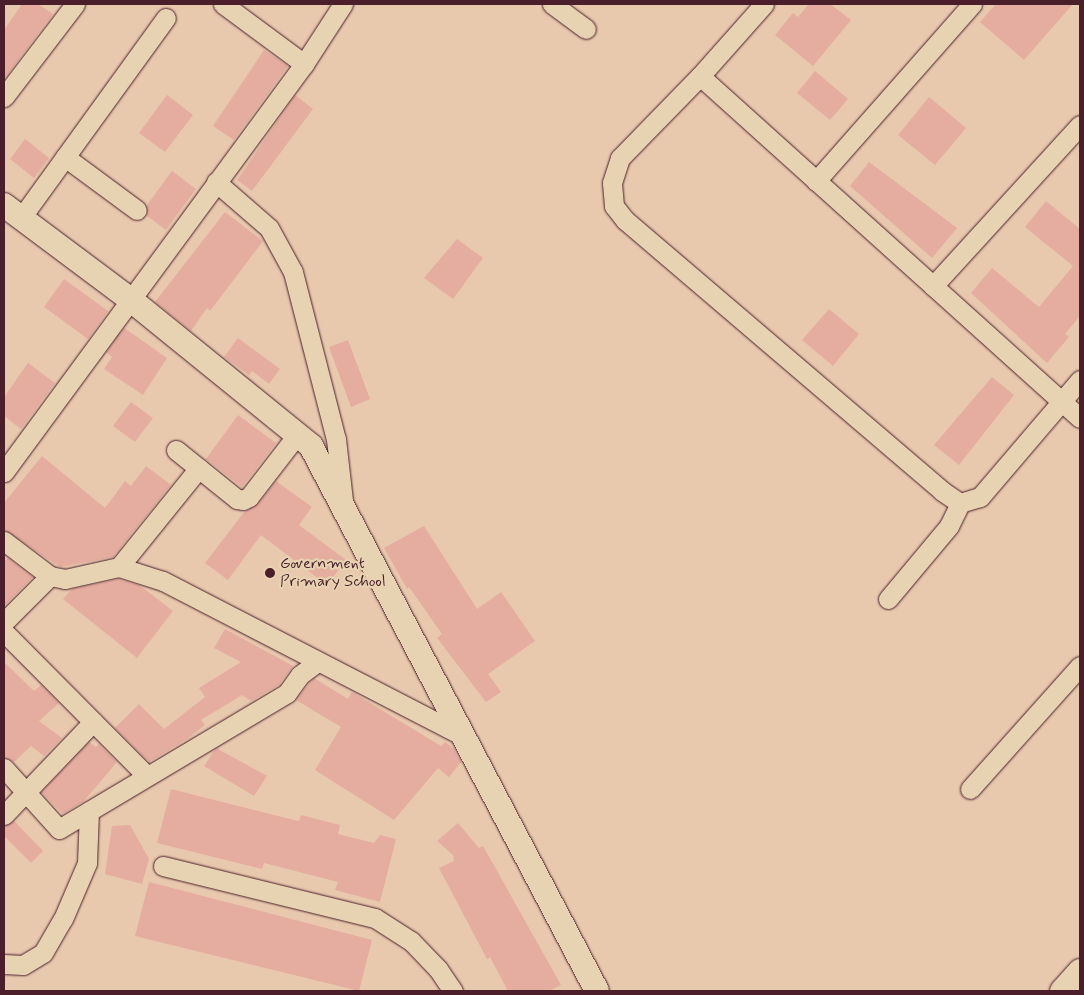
<!DOCTYPE html>
<html>
<head>
<meta charset="utf-8">
<style>
	body { margin:0 }
	#map { position:relative; width:1084px; height:995px; overflow:hidden; background:#e8c9ad; font-family:Mynerve,sans-serif }
	div>[style] { position:absolute }
	[style*='--x'] { left:calc(var(--x)*1px); top:calc(var(--y)*1px); width:calc(var(--w)*1px); rotate:calc(var(--a)*1deg) }
	.building>* { inset:0; background:#e5ad9f }
	.roads { filter:drop-shadow(0 0 1px #4a1f2b) drop-shadow(0 0 1px #4a1f2b) }
	.minor>* { height:19px; margin:-9.5px; padding:0 9.5px; transform-origin:9.5px; border-radius:9.5px; background:#e7d2b1 }
	.tertiary>* { height:24px; margin:-12px; padding:0 12px; transform-origin:12px; border-radius:12px; background:#e7d2b1 }
	.dots>* { width:14px; height:14px; translate:-50% -50%; box-sizing:border-box; border:2px solid #e7d2b1; border-radius:50% }
	span { translate:-50% -50%; white-space:nowrap; text-align:center; line-height:1.15; -webkit-text-stroke:4.5px #e7d2b1; paint-order:stroke }
	.poi-label { font-size:16px; color:#4a1f2b }
	.left { translate:0 -50%; text-align:left }
	.frame { position:absolute; inset:0; border:5px solid #4a1f2b; pointer-events:none }
</style>
</head>
<body>
<div id="map">
	<div class="building">
		<i style="clip-path:polygon(22px 4px,38px 4px,53px 14px,4px 79px,4px 30px)"></i>
		<i style="clip-path:polygon(809px 4px,830px 4px,851px 20px,813px 66px,775px 35px,793px 13px,798px 17px)"></i>
		<i style="clip-path:polygon(996px 4px,1073px 4px,1024px 60px,980px 22px)"></i>
		<i style="clip-path:polygon(264px 50px,288px 66px,234px 140px,213px 126px)"></i>
		<i style="clip-path:polygon(815px 71px,848px 99px,830px 120px,797px 93px)"></i>
		<i style="clip-path:polygon(167px 95px,193px 115px,165px 152px,139px 133px)"></i>
		<i style="clip-path:polygon(295px 95px,313px 109px,252px 191px,237px 180px)"></i>
		<i style="clip-path:polygon(929px 97px,966px 128px,935px 165px,898px 135px)"></i>
		<i style="clip-path:polygon(25px 139px,49px 158px,34px 178px,10px 159px)"></i>
		<i style="clip-path:polygon(869px 162px,957px 228px,932px 258px,850px 186px)"></i>
		<i style="clip-path:polygon(172px 171px,196px 189px,166px 230px,147px 216px,147px 205px)"></i>
		<i style="clip-path:polygon(1046px 201px,1080px 229px,1080px 316px,1065px 334px,1069px 337px,1047px 363px,971px 293px,992px 268px,1039px 307px,1073px 266px,1025px 227px)"></i>
		<i style="clip-path:polygon(225px 212px,263px 241px,210px 311px,207px 308px,191px 331px,155px 302px)"></i>
		<i style="clip-path:polygon(457px 239px,483px 258px,453px 299px,424px 278px)"></i>
		<i style="clip-path:polygon(64px 279px,108px 311px,88px 339px,44px 307px)"></i>
		<i style="clip-path:polygon(829px 309px,859px 334px,833px 366px,802px 340px)"></i>
		<i style="clip-path:polygon(124px 328px,167px 358px,143px 395px,104px 369px,112px 357px,106px 352px)"></i>
		<i style="clip-path:polygon(238px 338px,280px 369px,269px 384px,252px 371px,249px 375px,224px 357px)"></i>
		<i style="clip-path:polygon(348px 340px,370px 399px,351px 407px,329px 347px)"></i>
		<i style="clip-path:polygon(28px 363px,55px 383px,21px 429px,4px 416px,4px 397px)"></i>
		<i style="clip-path:polygon(992px 377px,1014px 395px,959px 465px,934px 445px)"></i>
		<i style="clip-path:polygon(131px 402px,153px 418px,135px 442px,113px 426px)"></i>
		<i style="clip-path:polygon(238px 415px,276px 443px,242px 487px,206px 459px)"></i>
		<i style="clip-path:polygon(42px 456px,105px 508px,125px 481px,131px 486px,146px 466px,171px 485px,113px 557px,60px 567px,4px 530px,4px 503px)"></i>
		<i style="clip-path:polygon(276px 481px,312px 507px,299px 525px,346px 560px,327px 585px,261px 535px,228px 580px,205px 563px,245px 511px,258px 504px)"></i>
		<i style="clip-path:polygon(424px 526px,477px 609px,501px 592px,535px 641px,488px 674px,501px 692px,486px 702px,437px 638px,442px 634px,409px 587px,407px 589px,384px 548px)"></i>
		<i style="clip-path:polygon(8px 558px,33px 577px,4px 606px,4px 562px)"></i>
		<i style="clip-path:polygon(118px 579px,139px 585px,173px 611px,137px 658px,63px 599px,72px 589px)"></i>
		<i style="clip-path:polygon(225px 629px,293px 666px,279px 685px,251px 701px,242px 695px,201px 720px,205px 725px,187px 739px,149px 762px,115px 728px,139px 704px,164px 729px,205px 697px,199px 688px,241px 662px,214px 648px)"></i>
		<i style="clip-path:polygon(4px 662px,34px 691px,41px 685px,59px 703px,39px 721px,62px 738px,44px 756px,31px 746px,14px 762px,4px 757px)"></i>
		<i style="clip-path:polygon(314px 678px,348px 699px,352px 692px,441px 746px,445px 742px,454px 749px,461px 762px,449px 777px,438px 768px,394px 820px,315px 770px,341px 727px,296px 700px)"></i>
		<i style="clip-path:polygon(89px 742px,96px 747px,99px 744px,117px 762px,84px 801px,63px 814px,41px 792px)"></i>
		<i style="clip-path:polygon(216px 748px,267px 776px,254px 796px,204px 766px)"></i>
		<i style="clip-path:polygon(171px 789px,294px 820px,299px 821px,301px 815px,340px 825px,338px 834px,374px 843px,380px 835px,396px 839px,380px 902px,335px 890px,338px 882px,264px 863px,262px 869px,157px 843px)"></i>
		<i style="clip-path:polygon(14px 821px,43px 851px,31px 863px,4px 836px,4px 826px)"></i>
		<i style="clip-path:polygon(458px 823px,479px 848px,483px 846px,561px 985px,549px 991px,508px 991px,490px 957px,487px 959px,439px 868px,454px 861px,453px 855px,437px 841px)"></i>
		<i style="clip-path:polygon(130px 825px,149px 859px,142px 884px,105px 874px,112px 826px)"></i>
		<i style="clip-path:polygon(149px 882px,372px 940px,359px 991px,135px 936px)"></i>
	</div>
	<div class="roads">
		<div class="minor">
			<i style="--x:223;--y:4;--w:101;--a:36.5"></i>
			<i style="--x:552;--y:4;--w:42;--a:36.3"></i>
			<i style="--x:764;--y:4;--w:96;--a:131.6"></i>
			<i style="--x:700;--y:76;--w:511;--a:41.99"></i>
			<i style="--x:700;--y:76;--w:115;--a:134.3"></i>
			<i style="--x:620;--y:158;--w:26;--a:108"></i>
			<i style="--x:612;--y:183;--w:23;--a:85"></i>
			<i style="--x:614;--y:206;--w:18;--a:52"></i>
			<i style="--x:625;--y:220;--w:417;--a:40.5"></i>
			<i style="--x:942;--y:491;--w:22;--a:34"></i>
			<i style="--x:960;--y:503;--w:21;--a:-17"></i>
			<i style="--x:980;--y:497;--w:154;--a:-49.5"></i>
			<i style="--x:4;--y:97;--w:117;--a:-52.6"></i>
			<i style="--x:65;--y:157;--w:89;--a:36.4"></i>
			<i style="--x:816;--y:181;--w:236;--a:-48.6"></i>
			<i style="--x:216;--y:182;--w:70;--a:41"></i>
			<i style="--x:269;--y:228;--w:50;--a:61.4"></i>
			<i style="--x:293;--y:272;--w:172;--a:75.6"></i>
			<i style="--x:336;--y:439;--w:61;--a:83.5"></i>
			<i style="--x:21;--y:218;--w:247;--a:-54.1"></i>
			<i style="--x:933;--y:286;--w:218;--a:-47.6"></i>
			<i style="--x:176;--y:450;--w:78;--a:38.8"></i>
			<i style="--x:237;--y:499;--w:6;--a:9"></i>
			<i style="--x:243;--y:500;--w:7;--a:-27"></i>
			<i style="--x:249;--y:497;--w:78;--a:-52.3"></i>
			<i style="--x:4;--y:472;--w:506;--a:-53.67"></i>
			<i style="--x:304;--y:64;--w:72;--a:-57"></i>
			<i style="--x:4;--y:541;--w:58;--a:37.3"></i>
			<i style="--x:50;--y:576;--w:15;--a:11"></i>
			<i style="--x:65;--y:579;--w:55;--a:-12.5"></i>
			<i style="--x:119;--y:567;--w:46;--a:17.7"></i>
			<i style="--x:163;--y:581;--w:335;--a:27.3"></i>
			<i style="--x:119;--y:567;--w:127;--a:-51.1"></i>
			<i style="--x:888;--y:599;--w:95;--a:-50.1"></i>
			<i style="--x:949;--y:526;--w:25;--a:-64"></i>
			<i style="--x:4;--y:622;--w:65;--a:-45"></i>
			<i style="--x:4;--y:632;--w:203;--a:45.2"></i>
			<i style="--x:4;--y:768;--w:82;--a:48"></i>
			<i style="--x:59;--y:829;--w:265;--a:-30.8"></i>
			<i style="--x:287;--y:693;--w:22;--a:-54"></i>
			<i style="--x:300;--y:675;--w:21;--a:-37"></i>
			<i style="--x:970;--y:789;--w:165;--a:-48.2"></i>
			<i style="--x:4;--y:815;--w:129;--a:-46.3"></i>
			<i style="--x:163;--y:866;--w:218;--a:13.8"></i>
			<i style="--x:375;--y:918;--w:43;--a:32.6"></i>
			<i style="--x:411;--y:941;--w:39;--a:46"></i>
			<i style="--x:438;--y:969;--w:27;--a:56"></i>
			<i style="--x:4;--y:964;--w:19;--a:3"></i>
			<i style="--x:23;--y:965;--w:23;--a:-31"></i>
			<i style="--x:43;--y:953;--w:39;--a:-60"></i>
			<i style="--x:63;--y:919;--w:61;--a:-66.8"></i>
			<i style="--x:87;--y:863;--w:52;--a:-87.8"></i>
		</div>
		<div class="tertiary">
			<i style="--x:4;--y:205;--w:159;--a:36.8"></i>
			<i style="--x:131;--y:300;--w:232;--a:39"></i>
			<i style="--x:311;--y:446;--w:615;--a:62.31"></i>
			<i style="--x:1062;--y:991;--w:27;--a:-48"></i>
		</div>
	</div>
	<div class="dots">
		<i style="left:270px;top:573px;background:#4a1f2b"></i>
	</div>
	<div class="poi-label">
		<span class="left" style="left:280px;top:573px">Government<br>Primary School</span>
	</div>
	<div class="frame"></div>
</div>
</body>
</html>
